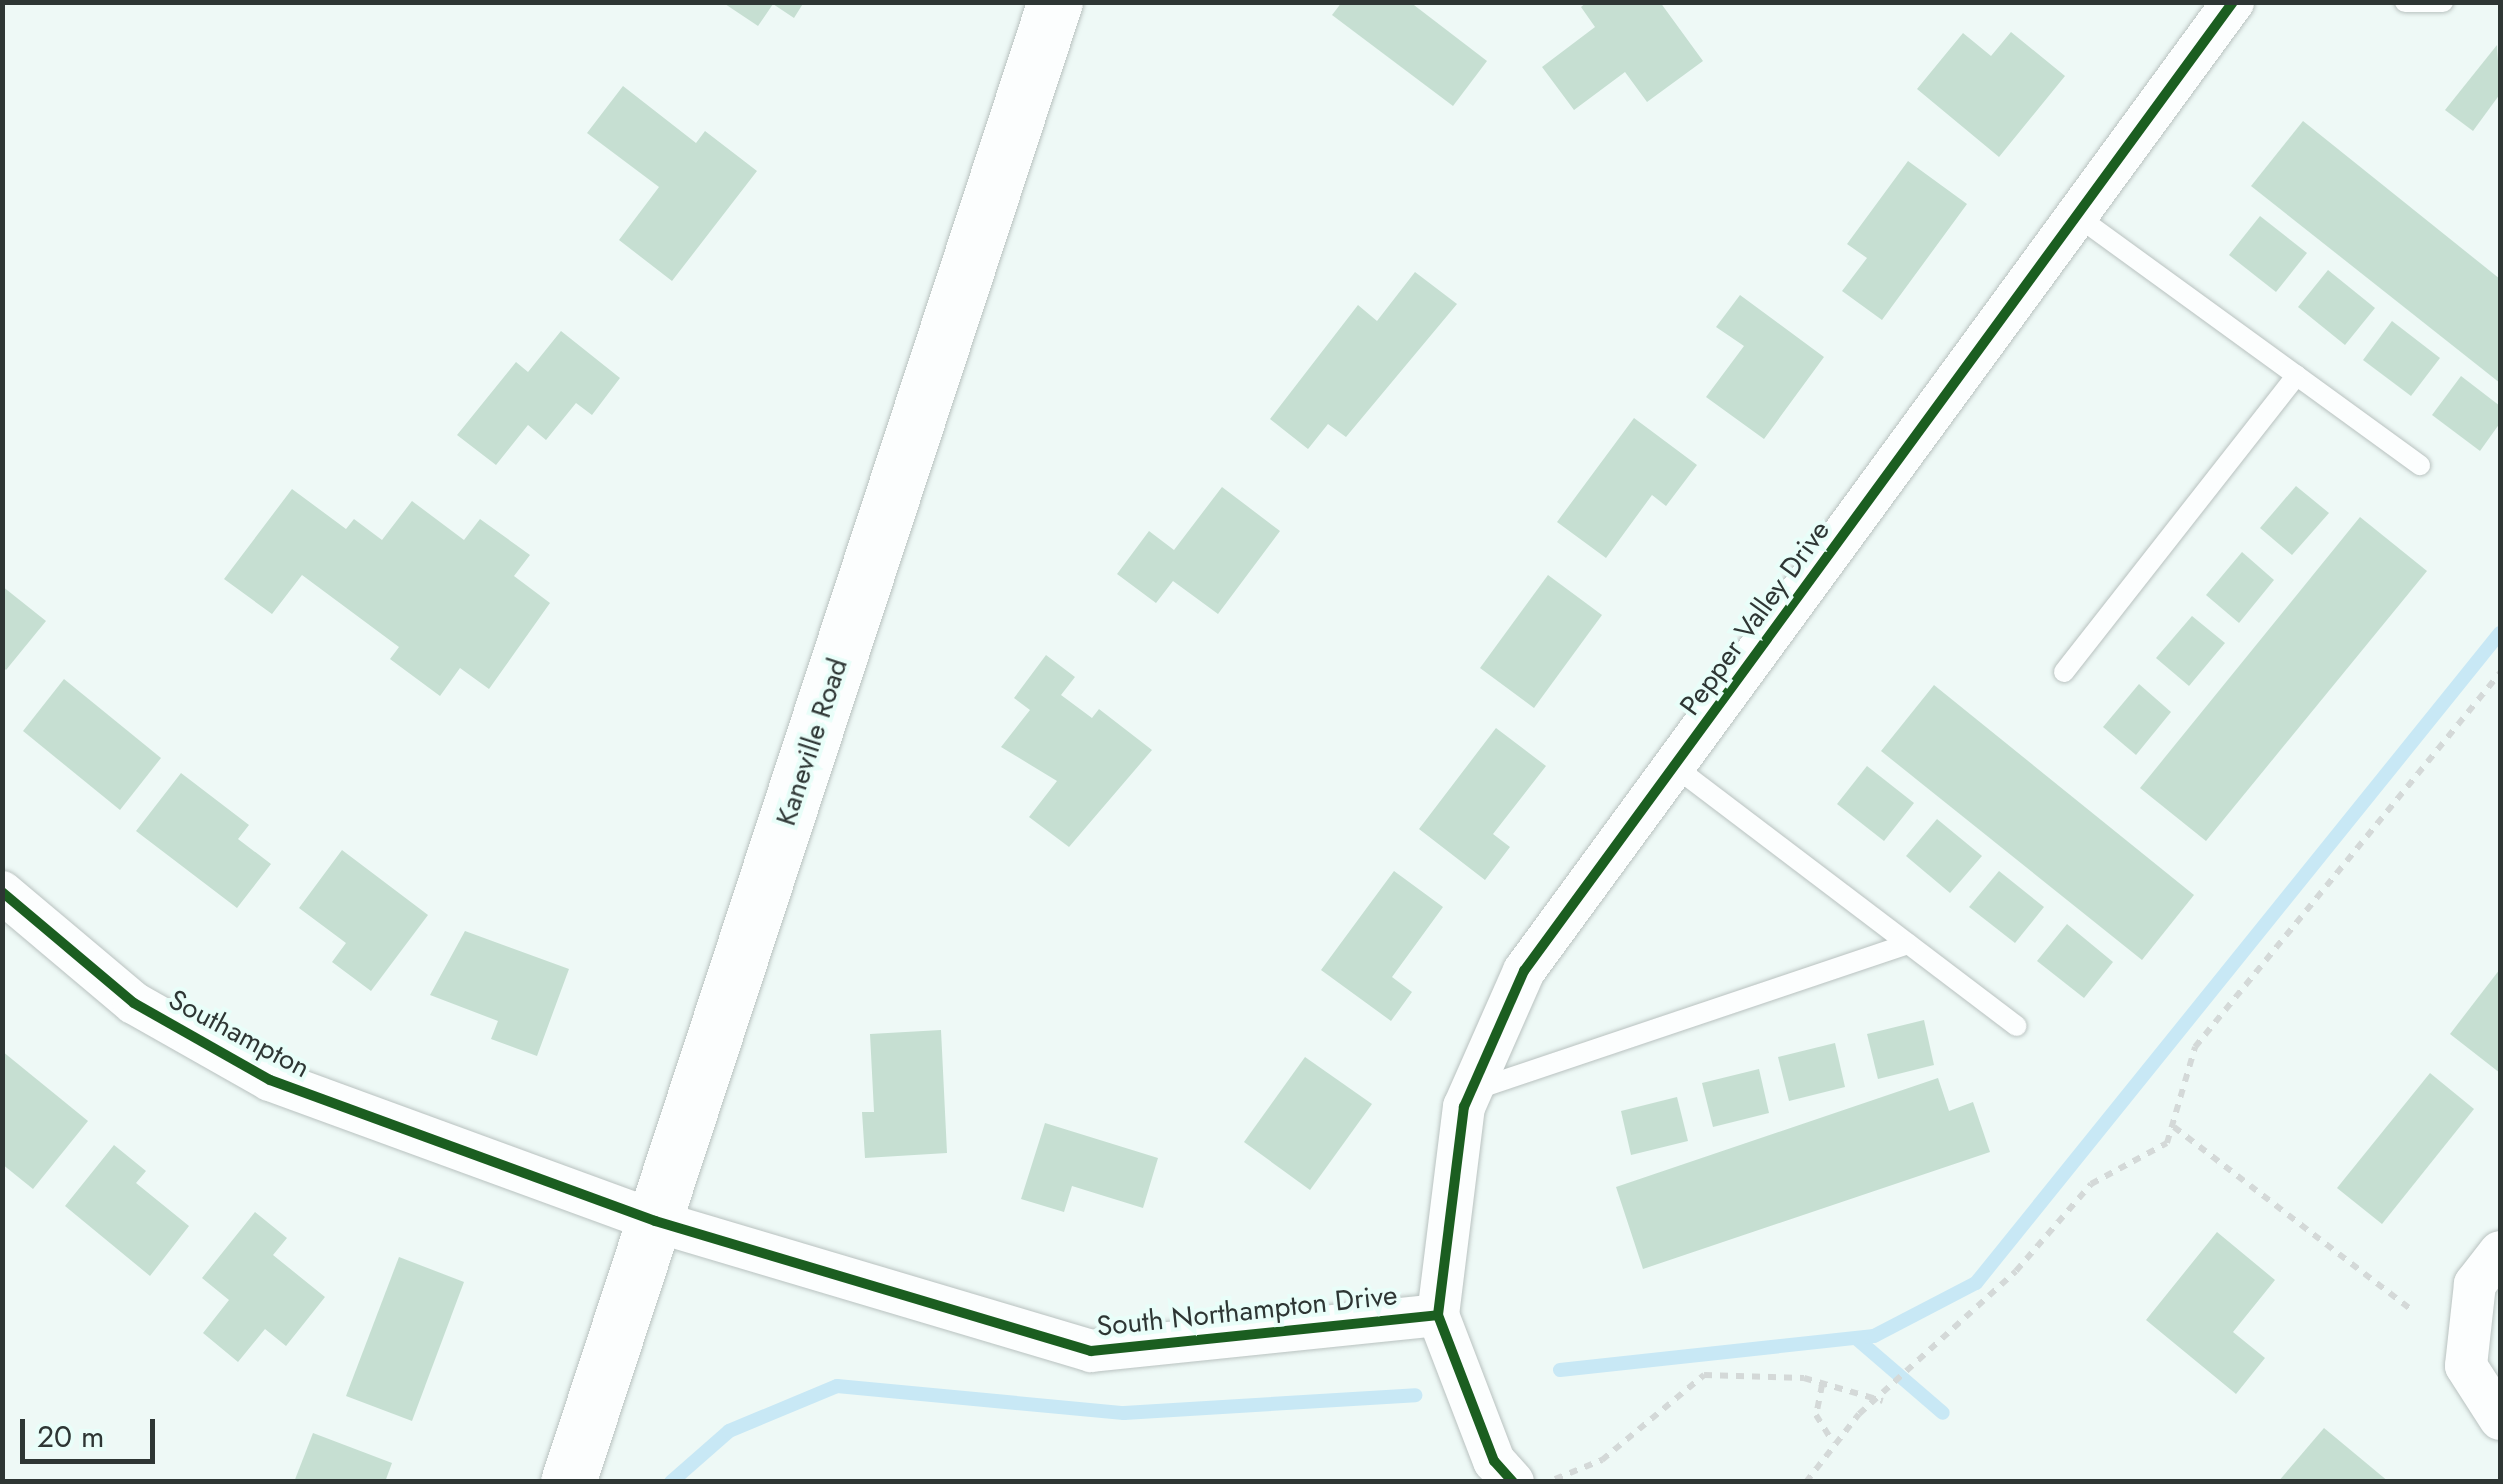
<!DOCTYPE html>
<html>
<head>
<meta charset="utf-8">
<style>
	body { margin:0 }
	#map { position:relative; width:2503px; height:1484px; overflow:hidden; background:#eef9f6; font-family:Jost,sans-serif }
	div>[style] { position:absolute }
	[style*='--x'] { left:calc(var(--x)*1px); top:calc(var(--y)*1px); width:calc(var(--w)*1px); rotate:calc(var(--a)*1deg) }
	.stream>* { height:14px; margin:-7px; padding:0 7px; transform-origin:7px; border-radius:7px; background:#c8e8f5 }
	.building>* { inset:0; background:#c6dfd2 }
	.path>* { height:6px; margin-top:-3px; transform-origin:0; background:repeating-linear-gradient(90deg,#d4d9d8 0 8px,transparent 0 16px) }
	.roads { filter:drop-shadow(0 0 2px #b9c2c0) drop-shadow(0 0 2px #b9c2c0) }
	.lane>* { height:20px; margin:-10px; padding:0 10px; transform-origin:10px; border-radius:10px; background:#fcfefe }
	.street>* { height:42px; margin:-21px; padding:0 21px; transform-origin:21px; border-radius:21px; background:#fcfefe }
	.secondary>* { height:55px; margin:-27.5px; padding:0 27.5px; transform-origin:27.5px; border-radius:27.5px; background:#fcfefe }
	.cycleway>* { height:10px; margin:-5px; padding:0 5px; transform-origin:5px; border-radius:5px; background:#1b5e20 }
	span { translate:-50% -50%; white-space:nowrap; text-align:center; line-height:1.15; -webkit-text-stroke:8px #e9fef9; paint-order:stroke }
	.street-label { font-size:28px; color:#2e3634 }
	.frame { position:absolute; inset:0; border:5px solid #2e3634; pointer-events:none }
	.scale { position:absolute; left:20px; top:1419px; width:135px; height:45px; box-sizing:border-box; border:5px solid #2e3634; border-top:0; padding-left:12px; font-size:30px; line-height:35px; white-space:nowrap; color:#2e3634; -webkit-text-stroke:8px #e9fef9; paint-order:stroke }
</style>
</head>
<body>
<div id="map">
	<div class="stream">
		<i style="--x:1857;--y:1339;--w:113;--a:40.7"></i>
		<i style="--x:1560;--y:1370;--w:316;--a:-6.2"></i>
		<i style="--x:1874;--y:1336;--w:115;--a:-27.5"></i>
		<i style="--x:1976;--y:1283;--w:835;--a:-51.13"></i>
		<i style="--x:671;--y:1482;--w:77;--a:-41.3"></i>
		<i style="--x:729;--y:1431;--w:117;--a:-22.6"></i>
		<i style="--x:837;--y:1386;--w:288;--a:5.4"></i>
		<i style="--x:1124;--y:1413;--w:292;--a:-3.5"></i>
	</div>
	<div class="building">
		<i style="clip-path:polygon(722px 2px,804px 2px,794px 18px,773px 4px,758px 26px)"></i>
		<i style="clip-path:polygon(1342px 2px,1410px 2px,1487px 61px,1453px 106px,1332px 15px)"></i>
		<i style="clip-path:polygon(1587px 2px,1660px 2px,1703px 61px,1647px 102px,1625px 72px,1574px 110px,1542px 67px,1595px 27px,1581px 7px)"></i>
		<i style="clip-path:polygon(2011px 32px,2065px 76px,1999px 157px,1917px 89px,1963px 33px,1991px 56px)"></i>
		<i style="clip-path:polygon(2497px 45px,2500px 94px,2473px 131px,2445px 110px)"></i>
		<i style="clip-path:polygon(623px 86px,696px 143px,705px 131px,757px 171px,672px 281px,619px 240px,659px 187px,587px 133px)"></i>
		<i style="clip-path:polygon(2303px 121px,2500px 279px,2500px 383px,2251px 186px)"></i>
		<i style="clip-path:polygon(1908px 161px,1967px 204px,1882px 320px,1842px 291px,1867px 258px,1847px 244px)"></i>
		<i style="clip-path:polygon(2260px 216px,2307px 253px,2276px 292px,2229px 255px)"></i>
		<i style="clip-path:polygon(2328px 270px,2375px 308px,2345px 345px,2298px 307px)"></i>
		<i style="clip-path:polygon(1415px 272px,1457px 304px,1346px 437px,1328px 424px,1308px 449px,1270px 419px,1358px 305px,1377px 321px)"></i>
		<i style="clip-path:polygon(1740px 295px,1824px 357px,1764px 439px,1706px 397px,1744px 346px,1716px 327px)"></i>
		<i style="clip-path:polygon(2392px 321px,2440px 358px,2411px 396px,2363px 360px)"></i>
		<i style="clip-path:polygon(561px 331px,620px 378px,592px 415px,576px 403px,546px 440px,528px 425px,496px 465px,457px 435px,516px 362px,528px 372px)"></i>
		<i style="clip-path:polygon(2461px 376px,2500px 406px,2500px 423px,2480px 451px,2432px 415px)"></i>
		<i style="clip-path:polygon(1634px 418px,1697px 465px,1666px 506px,1652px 495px,1606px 558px,1557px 522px)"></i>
		<i style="clip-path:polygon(2296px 486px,2329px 513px,2292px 555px,2260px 528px)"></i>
		<i style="clip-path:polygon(1222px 487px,1280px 531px,1218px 614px,1173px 581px,1156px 603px,1117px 574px,1149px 531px,1174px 550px)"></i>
		<i style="clip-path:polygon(292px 489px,346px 529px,354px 519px,382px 540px,412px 501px,464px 540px,480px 519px,530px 555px,514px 576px,550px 603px,489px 689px,460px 668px,440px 696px,390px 659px,399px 647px,302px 575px,272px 614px,224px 579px)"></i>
		<i style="clip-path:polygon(2360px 517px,2427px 571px,2206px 841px,2140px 788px)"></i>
		<i style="clip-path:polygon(2242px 552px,2274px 580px,2239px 623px,2206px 595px)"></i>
		<i style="clip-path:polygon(1548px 575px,1602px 615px,1534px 708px,1480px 668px)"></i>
		<i style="clip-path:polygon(2px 586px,46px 621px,6px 670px,2px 667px)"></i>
		<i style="clip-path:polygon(2192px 616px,2225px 643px,2189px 686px,2156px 658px)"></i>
		<i style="clip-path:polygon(1046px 655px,1075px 677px,1061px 695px,1092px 718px,1099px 709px,1152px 750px,1069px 847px,1029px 817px,1057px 781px,1001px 747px,1030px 710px,1014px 698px)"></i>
		<i style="clip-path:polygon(64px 679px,161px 758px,120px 810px,23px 731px)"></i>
		<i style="clip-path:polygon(2139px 684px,2171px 712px,2136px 755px,2103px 727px)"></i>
		<i style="clip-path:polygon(1934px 685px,2194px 895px,2142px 960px,1881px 751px)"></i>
		<i style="clip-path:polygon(1496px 728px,1546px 766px,1493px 834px,1510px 847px,1485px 880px,1419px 829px)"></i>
		<i style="clip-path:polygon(1867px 766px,1914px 803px,1884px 841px,1837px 804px)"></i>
		<i style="clip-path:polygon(181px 773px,249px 825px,238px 839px,271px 864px,237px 908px,136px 831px)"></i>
		<i style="clip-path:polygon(1937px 819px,1982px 856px,1950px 893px,1906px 856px)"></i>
		<i style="clip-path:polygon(342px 850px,428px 915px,371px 991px,332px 962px,346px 943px,299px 908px)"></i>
		<i style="clip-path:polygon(1394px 871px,1443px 907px,1392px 977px,1412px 992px,1391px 1021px,1321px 970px)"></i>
		<i style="clip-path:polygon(1999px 871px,2044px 907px,2015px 943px,1969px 907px)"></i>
		<i style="clip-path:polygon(2067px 924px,2113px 962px,2084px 998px,2037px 961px)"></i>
		<i style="clip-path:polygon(465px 931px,569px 969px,537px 1056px,491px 1039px,498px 1021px,430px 995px)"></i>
		<i style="clip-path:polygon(2500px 969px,2500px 1073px,2450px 1034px)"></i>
		<i style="clip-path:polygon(1924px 1020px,1934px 1065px,1878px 1079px,1867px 1034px)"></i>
		<i style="clip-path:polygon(941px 1030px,947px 1153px,865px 1158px,862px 1112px,874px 1112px,870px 1034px)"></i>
		<i style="clip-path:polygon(1835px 1043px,1845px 1087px,1789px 1101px,1778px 1057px)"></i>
		<i style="clip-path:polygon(2px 1051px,88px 1121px,33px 1189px,2px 1164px)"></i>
		<i style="clip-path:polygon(1305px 1057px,1372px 1104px,1310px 1190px,1244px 1142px)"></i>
		<i style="clip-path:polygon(1759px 1069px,1769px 1113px,1713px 1127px,1702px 1083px)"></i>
		<i style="clip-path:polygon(2430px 1073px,2474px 1109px,2382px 1224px,2337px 1188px)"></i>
		<i style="clip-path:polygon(1938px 1078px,1949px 1111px,1973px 1102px,1990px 1152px,1643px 1269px,1616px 1187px)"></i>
		<i style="clip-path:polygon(1677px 1097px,1688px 1141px,1631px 1155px,1621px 1111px)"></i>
		<i style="clip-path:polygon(1045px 1123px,1158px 1158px,1143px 1208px,1072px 1186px,1064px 1212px,1021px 1199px)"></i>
		<i style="clip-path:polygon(114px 1145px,146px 1171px,136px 1183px,189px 1226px,150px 1276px,65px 1206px)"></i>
		<i style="clip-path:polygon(255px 1212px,287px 1238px,273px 1255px,325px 1297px,286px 1346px,265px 1329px,238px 1362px,203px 1333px,229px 1300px,202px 1278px)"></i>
		<i style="clip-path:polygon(2217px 1232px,2275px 1280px,2233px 1332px,2265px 1358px,2236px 1394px,2146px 1320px)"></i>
		<i style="clip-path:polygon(399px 1257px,464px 1282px,412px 1421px,346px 1396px)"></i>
		<i style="clip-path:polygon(2324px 1428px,2389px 1482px,2278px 1482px)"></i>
		<i style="clip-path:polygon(313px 1433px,392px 1463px,385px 1482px,294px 1482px)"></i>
	</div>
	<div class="path">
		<i style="--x:2174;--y:1127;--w:297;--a:37.6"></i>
		<i style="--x:1822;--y:1385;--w:31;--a:101"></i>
		<i style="--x:1816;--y:1415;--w:32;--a:58"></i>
		<i style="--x:1555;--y:1479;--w:51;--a:-22"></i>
		<i style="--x:1602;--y:1460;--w:133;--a:-39.8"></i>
		<i style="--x:1704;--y:1375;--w:100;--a:1.7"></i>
		<i style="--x:1804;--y:1378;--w:82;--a:16.2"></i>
		<i style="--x:1806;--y:1482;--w:86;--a:-52.1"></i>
		<i style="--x:1859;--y:1414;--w:212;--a:-42.3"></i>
		<i style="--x:2016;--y:1271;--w:115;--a:-49.2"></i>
		<i style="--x:2091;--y:1184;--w:86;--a:-28.3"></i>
		<i style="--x:2167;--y:1143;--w:100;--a:-73.7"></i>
		<i style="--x:2195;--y:1047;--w:483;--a:-50.8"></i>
	</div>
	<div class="roads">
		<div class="lane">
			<i style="--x:2405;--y:2;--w:38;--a:0"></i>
			<i style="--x:2077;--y:216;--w:424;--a:36"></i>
			<i style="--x:2064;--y:672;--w:377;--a:-51.9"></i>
			<i style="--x:1674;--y:766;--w:430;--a:37.2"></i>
			<i style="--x:1474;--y:1090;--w:458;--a:-18.6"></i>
		</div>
		<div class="street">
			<i style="--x:2;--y:892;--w:172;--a:40.1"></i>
			<i style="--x:134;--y:1003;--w:156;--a:29.5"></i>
			<i style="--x:270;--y:1080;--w:410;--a:20.1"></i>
			<i style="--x:655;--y:1221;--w:455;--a:16.6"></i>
			<i style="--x:1091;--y:1351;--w:349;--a:-5.9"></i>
			<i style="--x:2500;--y:1252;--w:41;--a:128"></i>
			<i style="--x:2475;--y:1284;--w:82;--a:96.3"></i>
			<i style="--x:2466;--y:1366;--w:63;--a:57.3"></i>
			<i style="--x:1513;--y:1482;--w:28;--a:-132"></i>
			<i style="--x:1494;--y:1461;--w:156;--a:-111"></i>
			<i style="--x:1438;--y:1315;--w:210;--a:-82.9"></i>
			<i style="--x:1464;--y:1107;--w:149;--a:-66.2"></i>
			<i style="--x:1524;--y:971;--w:1201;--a:-53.81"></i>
		</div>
		<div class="secondary">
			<i style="--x:568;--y:1482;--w:1558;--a:-71.79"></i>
		</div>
	</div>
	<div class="cycleway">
		<i style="--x:2;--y:892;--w:172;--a:40.1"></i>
		<i style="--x:134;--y:1003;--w:156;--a:29.5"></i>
		<i style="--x:270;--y:1080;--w:410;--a:20.1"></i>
		<i style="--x:655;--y:1221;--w:455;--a:16.6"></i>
		<i style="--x:1091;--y:1351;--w:349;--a:-5.9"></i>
		<i style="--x:1513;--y:1482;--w:28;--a:-132"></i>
		<i style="--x:1494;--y:1461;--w:156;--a:-111"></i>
		<i style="--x:1438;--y:1315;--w:210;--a:-82.9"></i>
		<i style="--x:1464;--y:1107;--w:149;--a:-66.2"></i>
		<i style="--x:1524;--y:971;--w:1201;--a:-53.81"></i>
	</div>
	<div class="street-label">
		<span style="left:1755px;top:618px;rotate:-54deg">Pepper Valley Drive</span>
		<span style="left:812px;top:742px;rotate:-72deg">Kaneville Road</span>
		<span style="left:239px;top:1034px;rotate:28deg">Southampton</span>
		<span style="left:1247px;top:1311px;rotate:-6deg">South Northampton Drive</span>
	</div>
	<div class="frame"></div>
	<div class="scale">20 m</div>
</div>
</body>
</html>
